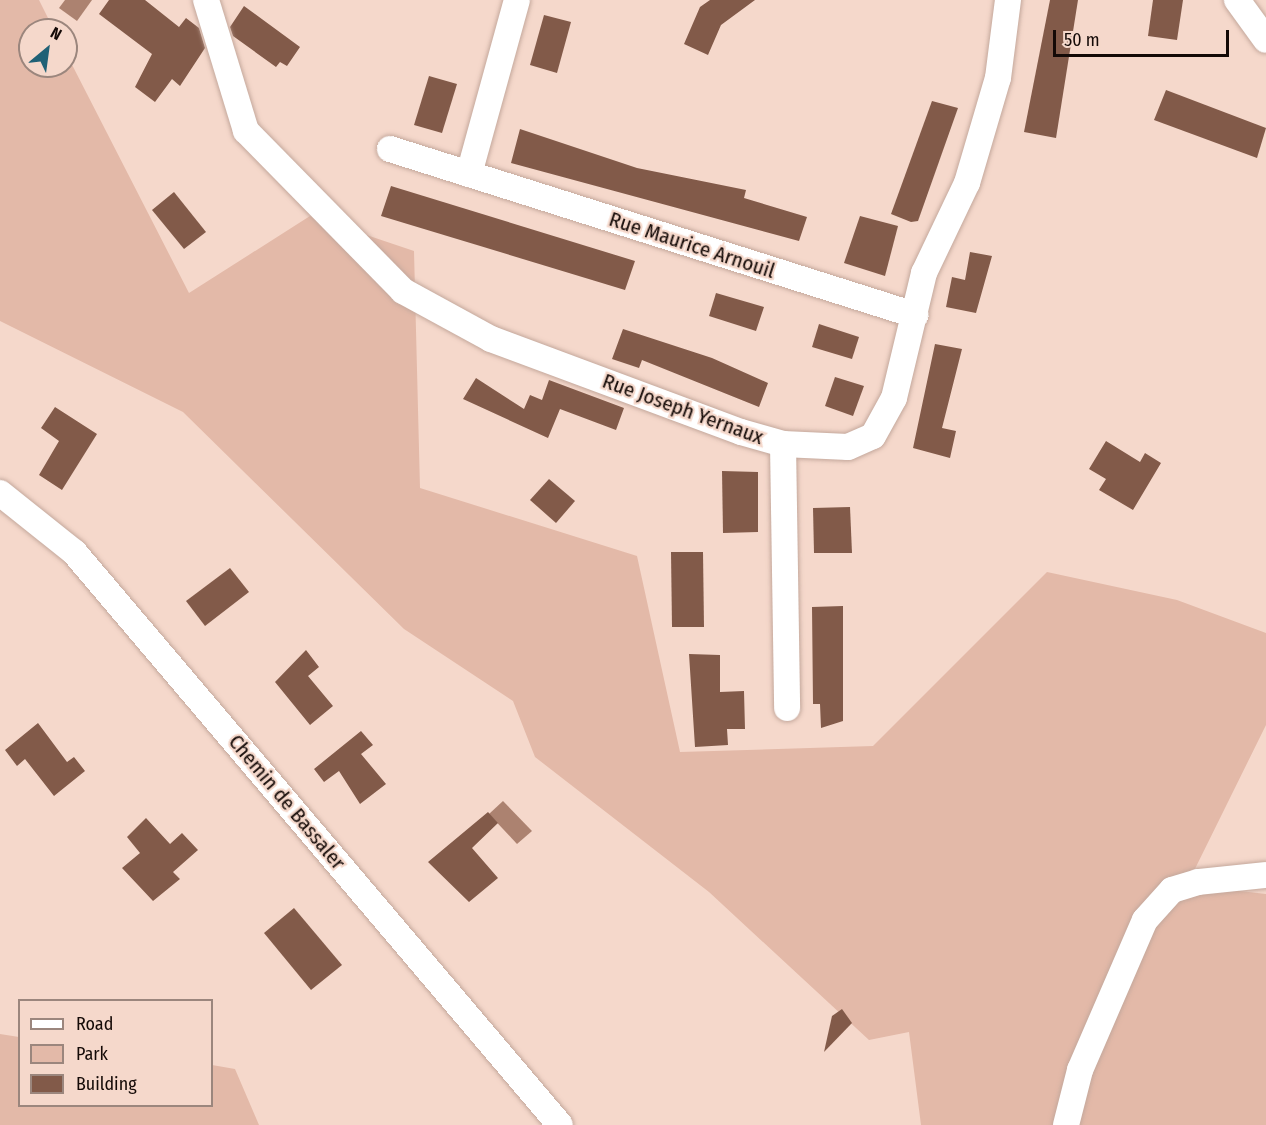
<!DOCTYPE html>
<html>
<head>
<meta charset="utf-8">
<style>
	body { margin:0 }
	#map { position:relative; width:1266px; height:1125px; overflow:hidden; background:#f5d8cb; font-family:"Fira Sans Condensed",sans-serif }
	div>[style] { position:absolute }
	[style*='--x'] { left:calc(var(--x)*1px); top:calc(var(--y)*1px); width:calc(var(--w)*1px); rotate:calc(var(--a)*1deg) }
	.green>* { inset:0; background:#e3b9a8 }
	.water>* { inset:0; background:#ac8270 }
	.building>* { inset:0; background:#825a49 }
	.roads { filter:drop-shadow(0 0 2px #c4a89c) drop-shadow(0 0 2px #c4a89c) }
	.street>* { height:26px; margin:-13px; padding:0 13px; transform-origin:13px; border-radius:13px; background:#fff }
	span { translate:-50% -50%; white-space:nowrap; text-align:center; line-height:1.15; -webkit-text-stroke:4.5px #f5d8cb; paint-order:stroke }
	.street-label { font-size:21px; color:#140a07 }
	.legend { position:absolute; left:18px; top:999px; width:195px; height:108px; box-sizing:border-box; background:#f5d8cb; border:2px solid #9b867d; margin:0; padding:8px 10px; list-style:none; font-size:18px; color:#140a07 }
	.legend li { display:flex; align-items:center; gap:12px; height:30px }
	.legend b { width:30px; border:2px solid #9b867d }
	.north { position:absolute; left:18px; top:18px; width:60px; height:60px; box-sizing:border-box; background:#f5d8cb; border:2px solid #9b867d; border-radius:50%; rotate:29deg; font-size:16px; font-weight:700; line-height:24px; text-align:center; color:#140a07 }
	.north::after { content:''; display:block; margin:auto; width:21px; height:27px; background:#206176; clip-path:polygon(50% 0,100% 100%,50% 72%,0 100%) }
	.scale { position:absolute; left:1053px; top:30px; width:176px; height:27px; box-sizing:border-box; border:3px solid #140a07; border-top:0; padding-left:8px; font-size:18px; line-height:21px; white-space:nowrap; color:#140a07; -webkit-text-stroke:4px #f5d8cb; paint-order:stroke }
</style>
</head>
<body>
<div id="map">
	<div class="green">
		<i style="clip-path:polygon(0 0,39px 0,54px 30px,30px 30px,30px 66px,66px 66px,66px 53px,189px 293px,310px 216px,414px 251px,420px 488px,637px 556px,680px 752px,873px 746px,1047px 572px,1177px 600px,1266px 633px,1266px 725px,1187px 885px,1266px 894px,1266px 1125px,921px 1125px,909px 1032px,869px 1040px,709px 892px,535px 757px,513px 701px,404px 629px,183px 412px,0 321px)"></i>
		<i style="clip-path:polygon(0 1034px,19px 1037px,20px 1106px,212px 1106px,212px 1065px,235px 1069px,259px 1125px,0 1125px)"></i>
	</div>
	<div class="water">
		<i style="clip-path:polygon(65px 0,92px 0,77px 21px,59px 8px)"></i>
		<i style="clip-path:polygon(503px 801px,532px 831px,517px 844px,489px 814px)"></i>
	</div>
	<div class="building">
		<i style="clip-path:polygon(109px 0,145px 0,179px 27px,186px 18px,199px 28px,205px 48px,180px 86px,172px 79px,155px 102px,135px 87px,152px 54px,99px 14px)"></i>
		<i style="clip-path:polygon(710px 0,755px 0,721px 25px,708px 55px,684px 44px,700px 7px)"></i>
		<i style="clip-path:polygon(1050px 0,1078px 0,1056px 138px,1024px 132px)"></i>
		<i style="clip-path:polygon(1153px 0,1183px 0,1177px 40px,1148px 36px)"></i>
		<i style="clip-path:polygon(244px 6px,300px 47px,287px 66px,280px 62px,276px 67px,233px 36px,230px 27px)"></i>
		<i style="clip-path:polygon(544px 15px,571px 22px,557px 73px,530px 65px)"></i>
		<i style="clip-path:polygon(429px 76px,457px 84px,442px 133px,414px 125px)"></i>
		<i style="clip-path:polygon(1166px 90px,1266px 128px,1257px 158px,1154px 120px)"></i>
		<i style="clip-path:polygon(932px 101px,958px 108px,918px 221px,911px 222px,891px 214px)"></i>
		<i style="clip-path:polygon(520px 129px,637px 168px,746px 190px,744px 198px,807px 217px,799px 241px,511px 163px)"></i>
		<i style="clip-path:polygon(391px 186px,635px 261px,625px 290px,381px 216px)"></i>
		<i style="clip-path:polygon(174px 192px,206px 232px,184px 249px,152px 210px)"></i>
		<i style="clip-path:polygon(860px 216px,898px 226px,885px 276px,844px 263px)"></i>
		<i style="clip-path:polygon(970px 252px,992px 256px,976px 313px,946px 307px,952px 277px,965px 280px)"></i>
		<i style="clip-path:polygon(716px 293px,764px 307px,756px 331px,709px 316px)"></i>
		<i style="clip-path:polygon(819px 324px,859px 337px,852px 359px,812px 347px)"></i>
		<i style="clip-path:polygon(623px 329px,712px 358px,768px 383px,759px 407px,642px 360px,639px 368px,612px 359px)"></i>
		<i style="clip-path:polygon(935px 344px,962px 349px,942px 428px,956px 431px,950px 458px,913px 448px)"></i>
		<i style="clip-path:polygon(835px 377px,864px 386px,853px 416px,825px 406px)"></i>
		<i style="clip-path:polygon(476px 378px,524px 409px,530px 395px,542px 400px,549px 380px,624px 408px,616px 430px,560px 409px,548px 438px,463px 399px)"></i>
		<i style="clip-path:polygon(55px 407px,97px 434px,62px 490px,39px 475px,59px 441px,41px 428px)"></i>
		<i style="clip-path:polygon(1106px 441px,1140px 462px,1145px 453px,1161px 463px,1133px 510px,1099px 490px,1106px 479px,1089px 469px)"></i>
		<i style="clip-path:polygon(722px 471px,758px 472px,758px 532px,723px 533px)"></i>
		<i style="clip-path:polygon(549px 479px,575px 501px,556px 523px,530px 500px)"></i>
		<i style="clip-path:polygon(850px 507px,852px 553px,814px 553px,813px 508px)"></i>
		<i style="clip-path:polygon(671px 552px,703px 552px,704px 627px,672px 627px)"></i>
		<i style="clip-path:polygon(230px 568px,249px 592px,205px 626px,186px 601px)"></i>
		<i style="clip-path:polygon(843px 606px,843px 721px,821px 728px,820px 704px,813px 704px,812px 607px)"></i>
		<i style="clip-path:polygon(306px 650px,319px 667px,308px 676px,333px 706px,310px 725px,275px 682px)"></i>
		<i style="clip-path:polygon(689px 654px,720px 655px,720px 692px,744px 691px,745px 729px,727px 729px,728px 745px,695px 747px)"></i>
		<i style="clip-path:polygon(38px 723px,67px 762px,74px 757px,85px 771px,54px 796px,25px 759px,17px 766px,5px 750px)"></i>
		<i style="clip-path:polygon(361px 731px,373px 745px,361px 754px,386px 784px,360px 804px,339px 771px,324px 782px,314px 769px)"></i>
		<i style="clip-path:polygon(488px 812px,498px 823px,472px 848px,498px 878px,469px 902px,428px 862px)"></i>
		<i style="clip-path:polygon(146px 818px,170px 844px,182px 833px,198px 850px,173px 872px,180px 879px,153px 901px,122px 868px,140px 853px,127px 837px)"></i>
		<i style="clip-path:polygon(294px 908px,342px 965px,311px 990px,264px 933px)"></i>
		<i style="clip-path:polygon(842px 1009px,852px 1023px,824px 1052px,832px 1016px)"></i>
	</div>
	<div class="roads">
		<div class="street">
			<i style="--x:206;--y:0;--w:137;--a:73"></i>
			<i style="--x:246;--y:131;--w:224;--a:45.5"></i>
			<i style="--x:403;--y:291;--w:100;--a:28.6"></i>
			<i style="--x:491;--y:339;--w:267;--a:20.4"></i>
			<i style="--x:741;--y:432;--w:44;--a:15.9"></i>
			<i style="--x:783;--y:444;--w:65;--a:2.6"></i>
			<i style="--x:848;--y:447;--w:27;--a:-24"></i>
			<i style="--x:873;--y:436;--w:43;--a:-61.1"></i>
			<i style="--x:894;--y:398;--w:129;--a:-76.5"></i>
			<i style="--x:924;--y:273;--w:100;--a:-64.5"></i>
			<i style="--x:967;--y:183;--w:109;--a:-73.6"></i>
			<i style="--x:998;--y:78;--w:79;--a:-82.7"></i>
			<i style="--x:1237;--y:0;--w:49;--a:54.1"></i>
			<i style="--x:390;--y:149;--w:551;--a:17.55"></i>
			<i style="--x:469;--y:174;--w:180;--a:-74.6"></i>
			<i style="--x:783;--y:444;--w:264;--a:89.1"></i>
			<i style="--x:0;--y:493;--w:95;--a:38.6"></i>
			<i style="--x:74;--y:552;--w:751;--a:49.7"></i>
			<i style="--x:1066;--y:1125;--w:57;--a:-75.7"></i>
			<i style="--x:1080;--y:1070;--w:163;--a:-66.6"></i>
			<i style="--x:1145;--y:920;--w:40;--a:-48"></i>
			<i style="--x:1172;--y:890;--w:27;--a:-17"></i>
			<i style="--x:1198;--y:882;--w:68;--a:-5.9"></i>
		</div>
	</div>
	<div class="street-label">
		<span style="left:692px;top:245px;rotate:18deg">Rue Maurice Arnouil</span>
		<span style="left:683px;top:409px;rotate:20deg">Rue Joseph Yernaux</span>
		<span style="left:287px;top:802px;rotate:50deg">Chemin de Bassaler</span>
	</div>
	<ul class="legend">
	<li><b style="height:8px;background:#fff"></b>Road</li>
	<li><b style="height:16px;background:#e3b9a8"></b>Park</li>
	<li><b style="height:16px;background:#825a49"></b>Building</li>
	</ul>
	<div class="north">N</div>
	<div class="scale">50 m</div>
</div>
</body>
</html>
